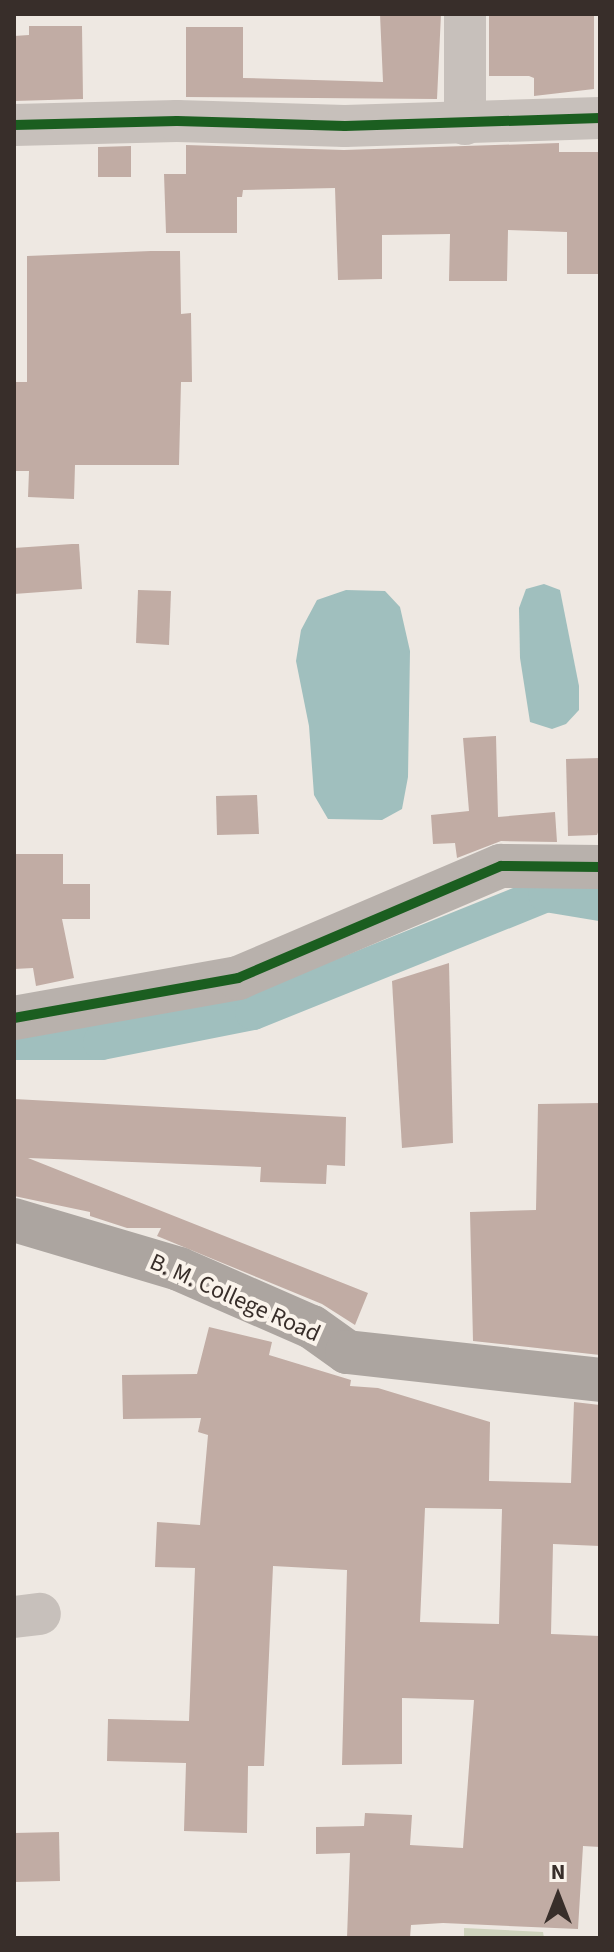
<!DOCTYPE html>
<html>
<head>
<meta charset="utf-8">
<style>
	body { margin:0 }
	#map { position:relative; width:614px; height:1952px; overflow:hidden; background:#eee8e2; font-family:"Source Sans 3",sans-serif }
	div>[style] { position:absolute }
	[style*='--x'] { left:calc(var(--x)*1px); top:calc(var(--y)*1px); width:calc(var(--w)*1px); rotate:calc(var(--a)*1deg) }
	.green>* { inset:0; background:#cfd3bd }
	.water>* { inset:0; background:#a0bfbe }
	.canal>* { height:36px; margin:-18px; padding:0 18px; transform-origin:18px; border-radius:18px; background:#a0bfbe }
	.building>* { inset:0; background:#c1aca4 }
	.street>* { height:42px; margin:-21px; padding:0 21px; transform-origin:21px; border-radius:21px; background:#c7c0bb }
	.secondary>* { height:44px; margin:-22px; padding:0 22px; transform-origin:22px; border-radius:22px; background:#b8b1ac }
	.primary>* { height:44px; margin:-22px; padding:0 22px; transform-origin:22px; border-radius:22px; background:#aca5a0 }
	.cycleway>* { height:10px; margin:-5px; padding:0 5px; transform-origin:5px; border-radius:5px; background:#1b5e20 }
	span { translate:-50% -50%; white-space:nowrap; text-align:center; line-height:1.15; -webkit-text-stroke:8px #faf3eb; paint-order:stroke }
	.street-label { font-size:24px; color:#382e2a }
	.frame { position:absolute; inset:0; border:16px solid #382e2a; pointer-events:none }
	.north { position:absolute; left:518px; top:1856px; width:80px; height:80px; -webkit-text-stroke:6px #faf3eb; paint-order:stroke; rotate:0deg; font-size:22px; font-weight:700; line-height:32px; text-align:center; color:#382e2a }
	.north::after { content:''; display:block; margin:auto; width:28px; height:36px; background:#382e2a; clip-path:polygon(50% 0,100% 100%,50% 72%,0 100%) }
</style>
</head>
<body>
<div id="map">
	<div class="green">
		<i style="clip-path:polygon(464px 1928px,543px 1932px,544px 1938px,464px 1938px)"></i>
	</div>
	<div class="water">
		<i style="clip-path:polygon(544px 584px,560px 590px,579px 686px,579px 710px,566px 724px,552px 729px,530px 722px,520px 658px,519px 608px,526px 589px)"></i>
		<i style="clip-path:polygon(346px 590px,385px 591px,400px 607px,410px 651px,408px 777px,402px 809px,382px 820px,328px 819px,314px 795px,309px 726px,296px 661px,301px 630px,317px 600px)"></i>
	</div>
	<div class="canal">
		<i style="--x:14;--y:1042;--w:87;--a:0"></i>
		<i style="--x:101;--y:1042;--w:155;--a:-11.2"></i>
		<i style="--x:253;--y:1012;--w:316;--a:-21.9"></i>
		<i style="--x:546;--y:894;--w:55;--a:9.5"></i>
	</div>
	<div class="building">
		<i style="clip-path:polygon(380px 14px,441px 14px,437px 99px,186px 97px,186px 27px,243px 27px,243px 78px,383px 82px)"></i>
		<i style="clip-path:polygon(489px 14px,594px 14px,594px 89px,534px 96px,534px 78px,529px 76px,489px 76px)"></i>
		<i style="clip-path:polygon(29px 26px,82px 26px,83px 99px,14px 101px,14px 36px,29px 35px)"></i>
		<i style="clip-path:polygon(559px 143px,559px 152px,600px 152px,600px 274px,567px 274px,567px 232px,508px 230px,507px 281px,449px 281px,450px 234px,382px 235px,382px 279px,338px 280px,335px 188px,243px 190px,242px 197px,237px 197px,237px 233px,166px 233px,164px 174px,186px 174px,186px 145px,344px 150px)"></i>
		<i style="clip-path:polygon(131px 146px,131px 177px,98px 177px,98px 147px)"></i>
		<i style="clip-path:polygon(151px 251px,180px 251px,181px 314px,191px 313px,192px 382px,181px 382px,179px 465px,75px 465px,74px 499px,28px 497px,29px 471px,14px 471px,14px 382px,27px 382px,27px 256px)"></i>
		<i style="clip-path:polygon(72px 544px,79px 544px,82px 589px,14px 594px,14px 548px)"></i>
		<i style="clip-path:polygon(138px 590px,171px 591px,169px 645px,136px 643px)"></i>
		<i style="clip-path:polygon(496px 736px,498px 817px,555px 812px,557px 842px,501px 841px,457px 858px,455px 843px,433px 844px,431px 815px,469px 811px,463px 738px)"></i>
		<i style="clip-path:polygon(600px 758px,600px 827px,597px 835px,568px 836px,566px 759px)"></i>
		<i style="clip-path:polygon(257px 795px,259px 834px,217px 835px,216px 796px)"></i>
		<i style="clip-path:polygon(14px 854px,63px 854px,63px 884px,90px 884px,90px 919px,62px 919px,74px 978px,36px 986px,33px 968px,14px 969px)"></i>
		<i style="clip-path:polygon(449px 963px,453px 1143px,402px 1148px,392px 981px)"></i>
		<i style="clip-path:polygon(14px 1099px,346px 1117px,345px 1166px,327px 1165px,326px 1184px,260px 1182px,261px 1167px,28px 1158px,368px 1293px,355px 1325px,322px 1304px,157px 1236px,161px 1228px,127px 1228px,90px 1216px,90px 1212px,14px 1196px)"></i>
		<i style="clip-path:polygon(600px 1103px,600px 1355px,473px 1341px,470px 1212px,536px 1210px,538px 1104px)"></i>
		<i style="clip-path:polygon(evenodd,209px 1327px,272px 1342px,269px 1355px,351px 1380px,350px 1386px,378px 1388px,490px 1422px,489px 1481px,571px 1483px,574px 1402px,600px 1405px,600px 1546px,553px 1544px,551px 1634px,600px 1636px,600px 1847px,583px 1846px,578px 1929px,443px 1923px,411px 1925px,410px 1938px,347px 1938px,350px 1853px,316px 1854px,316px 1827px,364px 1826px,365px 1813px,412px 1815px,410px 1845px,463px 1848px,474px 1700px,402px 1698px,402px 1764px,342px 1765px,347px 1570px,273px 1566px,264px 1766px,248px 1766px,247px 1833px,184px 1831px,186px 1763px,107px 1761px,108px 1719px,189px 1721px,195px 1568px,155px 1567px,157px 1522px,200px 1525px,208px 1435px,198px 1432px,201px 1418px,123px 1419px,122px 1375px,197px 1374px,209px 1327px,425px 1508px,502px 1509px,499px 1624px,420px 1622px,425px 1508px)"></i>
		<i style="clip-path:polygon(59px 1832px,60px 1881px,14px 1882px,14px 1833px)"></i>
	</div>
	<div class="street">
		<i style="--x:465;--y:124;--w:110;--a:-90"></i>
		<i style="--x:14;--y:125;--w:163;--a:-1.4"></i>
		<i style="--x:177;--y:121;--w:168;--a:1.7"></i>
		<i style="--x:345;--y:126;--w:255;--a:-1.8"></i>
		<i style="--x:14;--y:1617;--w:26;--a:-7"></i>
	</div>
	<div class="secondary">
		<i style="--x:14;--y:1018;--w:228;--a:-10.1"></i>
		<i style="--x:238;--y:978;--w:286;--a:-23.1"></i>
		<i style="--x:501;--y:866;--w:99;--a:0.6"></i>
	</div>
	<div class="primary">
		<i style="--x:14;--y:1220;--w:172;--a:16.5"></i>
		<i style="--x:179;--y:1269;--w:145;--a:23.6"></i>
		<i style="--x:312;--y:1327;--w:43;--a:35.5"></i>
		<i style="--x:347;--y:1352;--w:255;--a:6.3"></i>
	</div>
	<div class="cycleway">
		<i style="--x:14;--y:125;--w:163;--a:-1.4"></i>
		<i style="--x:177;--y:121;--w:168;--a:1.7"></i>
		<i style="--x:345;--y:126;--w:255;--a:-1.8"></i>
		<i style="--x:14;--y:1018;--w:228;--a:-10.1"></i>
		<i style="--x:238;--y:978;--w:286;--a:-23.1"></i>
		<i style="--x:501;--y:866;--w:99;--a:0.6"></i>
	</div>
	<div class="street-label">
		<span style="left:235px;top:1298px;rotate:24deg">B. M. College Road</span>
	</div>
	<div class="frame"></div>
	<div class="north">N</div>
</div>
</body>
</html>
